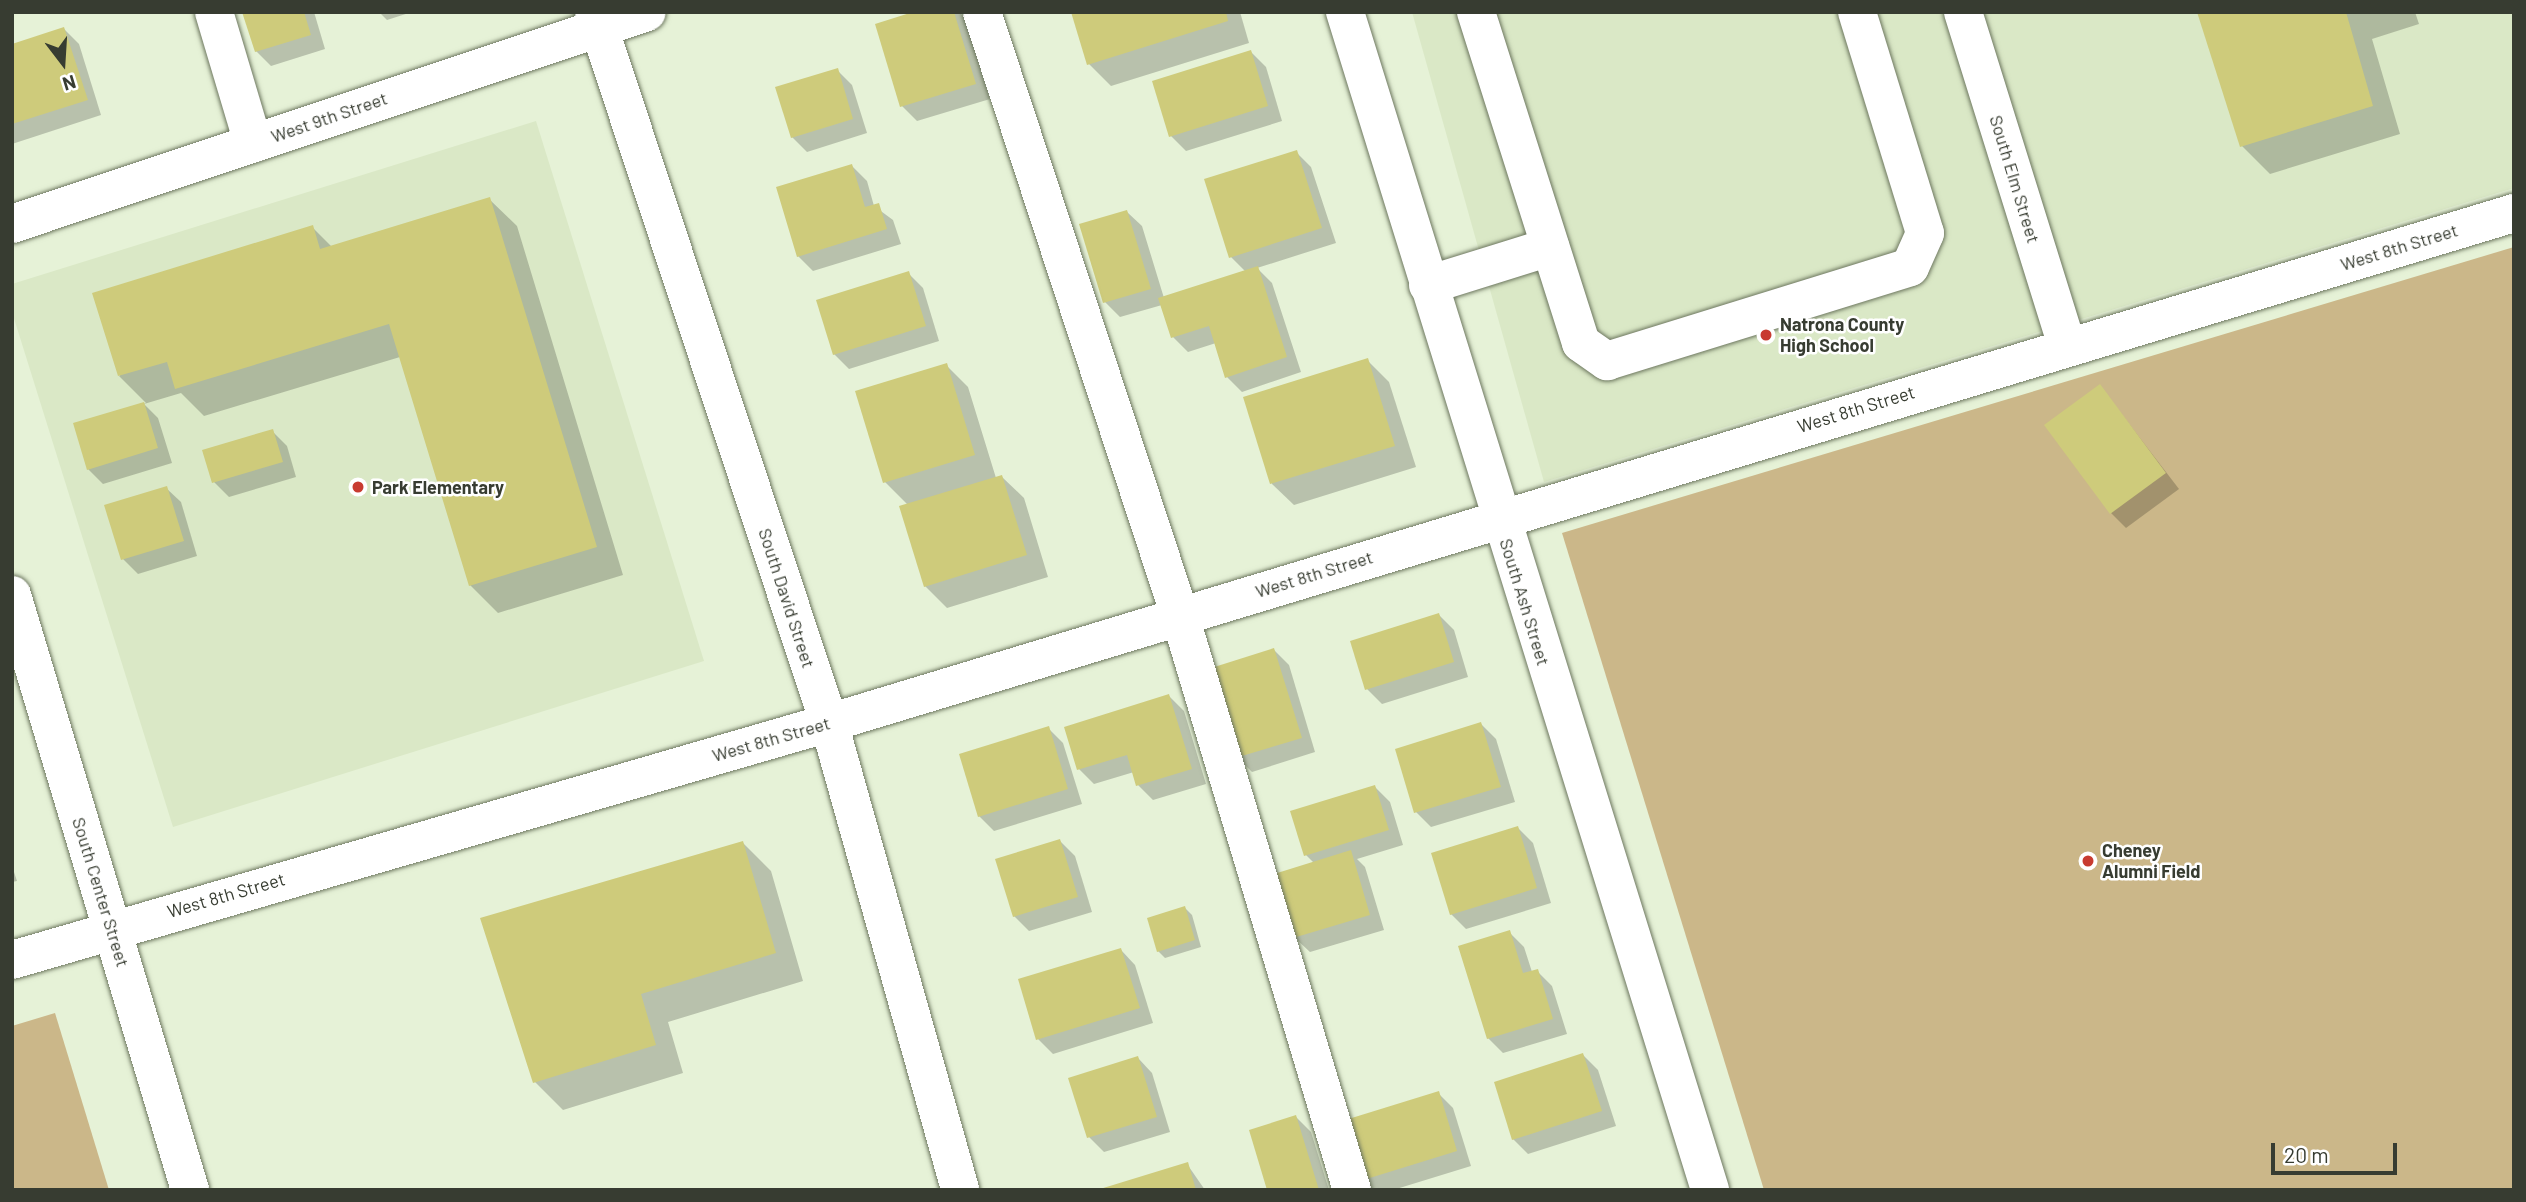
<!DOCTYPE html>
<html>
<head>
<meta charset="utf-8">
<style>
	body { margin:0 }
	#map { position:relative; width:2526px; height:1202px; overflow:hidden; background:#e6f2d7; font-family:Barlow,sans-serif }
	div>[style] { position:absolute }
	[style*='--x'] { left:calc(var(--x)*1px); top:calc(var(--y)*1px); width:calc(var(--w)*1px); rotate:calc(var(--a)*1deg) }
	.built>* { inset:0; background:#dae8c6 }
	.green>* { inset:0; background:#cbb789 }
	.shadow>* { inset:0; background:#0003 }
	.building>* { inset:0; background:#cecb7b }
	.roads { filter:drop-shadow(0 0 2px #6d775f) drop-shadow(0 0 2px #6d775f) }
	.minor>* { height:38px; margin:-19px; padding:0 19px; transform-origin:19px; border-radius:19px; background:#fff }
	.major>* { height:38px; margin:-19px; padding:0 19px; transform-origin:19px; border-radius:19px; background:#fff }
	.dots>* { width:19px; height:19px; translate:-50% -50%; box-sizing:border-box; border:4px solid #fff; border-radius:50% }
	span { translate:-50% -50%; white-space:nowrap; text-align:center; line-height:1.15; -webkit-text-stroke:5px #fff; paint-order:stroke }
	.street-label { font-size:18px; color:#373c31 }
	.poi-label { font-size:18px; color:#373c31; font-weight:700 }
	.left { translate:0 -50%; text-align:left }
	.frame { position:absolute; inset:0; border:14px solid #373c31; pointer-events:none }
	.north { position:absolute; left:28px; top:28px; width:70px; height:70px; -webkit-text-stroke:5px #fff; paint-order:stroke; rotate:163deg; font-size:19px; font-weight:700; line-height:28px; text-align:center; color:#373c31 }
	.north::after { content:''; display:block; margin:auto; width:24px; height:32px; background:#373c31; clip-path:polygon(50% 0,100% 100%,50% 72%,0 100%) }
	.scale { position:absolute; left:2271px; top:1143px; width:126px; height:32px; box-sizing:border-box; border:4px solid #373c31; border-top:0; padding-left:9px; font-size:21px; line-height:24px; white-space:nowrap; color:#373c31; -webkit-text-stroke:5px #fff; paint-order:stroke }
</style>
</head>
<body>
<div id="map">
	<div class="built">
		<i style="clip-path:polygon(1412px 12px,2514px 12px,2514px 188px,1544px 482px)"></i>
		<i style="clip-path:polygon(536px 121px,704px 661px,173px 827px,12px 312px,12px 284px)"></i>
	</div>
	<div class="green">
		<i style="clip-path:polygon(2514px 247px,2514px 1190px,1764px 1190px,1562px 533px)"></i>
		<i style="clip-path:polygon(55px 1013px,109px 1190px,12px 1190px,12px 1026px)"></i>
	</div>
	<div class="shadow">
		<i style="clip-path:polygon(244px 12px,314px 12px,325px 49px,271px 66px,256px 51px)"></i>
		<i style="clip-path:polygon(379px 12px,412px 12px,387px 20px)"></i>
		<i style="clip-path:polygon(919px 12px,959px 12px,965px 18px,990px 99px,917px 121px,902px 106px)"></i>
		<i style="clip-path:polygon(1072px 12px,1240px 12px,1249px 43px,1111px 86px,1089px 64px)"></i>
		<i style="clip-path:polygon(2198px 12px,2415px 12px,2419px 24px,2372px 39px,2400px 134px,2270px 174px,2242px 146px)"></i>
		<i style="clip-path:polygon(64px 29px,79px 44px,101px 115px,12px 144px,12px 46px)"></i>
		<i style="clip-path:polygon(1251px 52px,1266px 67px,1282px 121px,1186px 151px,1171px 136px)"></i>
		<i style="clip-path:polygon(837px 70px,852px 85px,867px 133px,807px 152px,792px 137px)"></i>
		<i style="clip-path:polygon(1296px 152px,1311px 167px,1336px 243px,1257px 268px,1272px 283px,1301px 372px,1242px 392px,1227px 377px,1216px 343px,1188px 352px,1173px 337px,1162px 305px,1120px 317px,1105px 302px,1081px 225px,1127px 212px,1142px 226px,1164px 298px,1246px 272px,1231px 257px)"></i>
		<i style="clip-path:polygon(852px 166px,867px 181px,874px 206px,893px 220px,901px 244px,813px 271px,798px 256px)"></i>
		<i style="clip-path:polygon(489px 199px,517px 226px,623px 575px,498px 613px,470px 585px,400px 357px,204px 416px,181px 393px,144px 404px,158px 418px,172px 463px,103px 484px,88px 469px,75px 424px,146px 403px,119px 376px,312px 227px,332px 247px)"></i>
		<i style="clip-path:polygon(908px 273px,923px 288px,939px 341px,849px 369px,834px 354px)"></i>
		<i style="clip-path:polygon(1367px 360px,1389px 382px,1416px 467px,1294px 505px,1272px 484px,1245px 398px)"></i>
		<i style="clip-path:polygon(946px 365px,968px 387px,996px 478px,1002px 477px,1024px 498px,1048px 577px,947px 608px,925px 586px,908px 505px,885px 482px)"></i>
		<i style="clip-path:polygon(2100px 386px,2179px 489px,2126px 528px,2111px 513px)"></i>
		<i style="clip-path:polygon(272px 431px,287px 446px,296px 477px,229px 497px,214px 482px)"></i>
		<i style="clip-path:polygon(166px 488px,181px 502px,197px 556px,138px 574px,123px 559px)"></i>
		<i style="clip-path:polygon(1439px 615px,1454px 630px,1468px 677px,1382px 704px,1367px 689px)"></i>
		<i style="clip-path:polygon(1274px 650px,1289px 665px,1315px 752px,1252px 772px,1237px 757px)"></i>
		<i style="clip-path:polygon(1169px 696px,1184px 711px,1206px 784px,1153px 800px,1138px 785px,1134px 772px,1094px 784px,1079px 769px)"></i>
		<i style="clip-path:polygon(1481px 724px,1496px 739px,1515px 802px,1431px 827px,1416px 812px)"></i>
		<i style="clip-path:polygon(1048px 728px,1063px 743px,1082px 804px,994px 831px,979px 816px)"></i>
		<i style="clip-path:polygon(1375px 787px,1390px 802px,1403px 845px,1357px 859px,1365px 867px,1384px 930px,1310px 952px,1295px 938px,1314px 863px,1306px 855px)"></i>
		<i style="clip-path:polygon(1518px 828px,1533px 843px,1551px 903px,1466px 929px,1451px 914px)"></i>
		<i style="clip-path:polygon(1060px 841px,1075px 856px,1092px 912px,1029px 931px,1014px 916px)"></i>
		<i style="clip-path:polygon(743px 843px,771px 871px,803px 981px,668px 1022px,683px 1073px,563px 1110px,535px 1082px)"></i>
		<i style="clip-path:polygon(12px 866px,17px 881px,12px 882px)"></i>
		<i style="clip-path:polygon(1185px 908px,1192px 915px,1201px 947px,1165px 958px,1158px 951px)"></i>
		<i style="clip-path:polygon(1509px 932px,1524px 947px,1532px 972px,1537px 971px,1552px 986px,1567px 1034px,1503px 1053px,1488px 1038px)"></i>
		<i style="clip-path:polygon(1121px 950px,1135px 965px,1153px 1023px,1053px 1054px,1038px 1039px)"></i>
		<i style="clip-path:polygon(1583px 1055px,1598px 1070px,1616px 1126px,1528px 1154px,1513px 1139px)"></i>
		<i style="clip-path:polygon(1138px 1058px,1152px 1073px,1170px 1132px,1104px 1152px,1089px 1137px)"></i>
		<i style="clip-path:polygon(1438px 1093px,1453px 1108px,1471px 1166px,1393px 1190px,1372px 1190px,1362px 1180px)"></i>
		<i style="clip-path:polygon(1296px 1117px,1311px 1132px,1329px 1190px,1269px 1190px)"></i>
		<i style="clip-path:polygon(1187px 1164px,1205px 1190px,1104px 1190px)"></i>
	</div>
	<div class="building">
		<i style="clip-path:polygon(242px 12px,304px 12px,311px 35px,255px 52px)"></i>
		<i style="clip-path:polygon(913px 12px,954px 12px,976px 84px,900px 107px,875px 24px)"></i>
		<i style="clip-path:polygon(1071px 12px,1226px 12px,1228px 21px,1087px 65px)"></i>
		<i style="clip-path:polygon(2197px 12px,2346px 12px,2373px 106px,2240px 147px)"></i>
		<i style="clip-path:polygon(64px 27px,88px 100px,12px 124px,12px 44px)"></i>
		<i style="clip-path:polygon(1251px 50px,1268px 106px,1169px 137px,1152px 81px)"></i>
		<i style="clip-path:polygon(838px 68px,853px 119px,791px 138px,775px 87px)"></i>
		<i style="clip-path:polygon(1297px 150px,1322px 228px,1229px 258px,1204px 179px)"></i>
		<i style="clip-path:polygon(852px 164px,865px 207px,879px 203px,887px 229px,797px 257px,776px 187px)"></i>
		<i style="clip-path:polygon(490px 197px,597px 547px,469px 586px,389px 324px,175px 389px,167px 362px,118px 376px,92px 293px,313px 225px,320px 249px)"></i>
		<i style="clip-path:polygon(1127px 210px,1151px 289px,1103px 303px,1079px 224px)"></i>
		<i style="clip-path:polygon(1258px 266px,1287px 357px,1225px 378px,1209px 326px,1171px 338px,1158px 298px)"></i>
		<i style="clip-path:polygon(909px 271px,926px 326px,833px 355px,816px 300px)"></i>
		<i style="clip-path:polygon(1368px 358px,1395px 446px,1270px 484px,1243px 397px)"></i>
		<i style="clip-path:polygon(947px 363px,975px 455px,883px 483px,855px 391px)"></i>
		<i style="clip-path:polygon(2100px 384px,2166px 473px,2110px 514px,2044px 425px)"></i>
		<i style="clip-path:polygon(144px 402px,158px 448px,87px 470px,73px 423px)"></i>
		<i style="clip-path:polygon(273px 429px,283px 462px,212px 483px,202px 450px)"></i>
		<i style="clip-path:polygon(1002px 475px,1027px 555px,924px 587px,899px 506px)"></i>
		<i style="clip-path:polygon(167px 486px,184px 541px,121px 560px,104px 505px)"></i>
		<i style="clip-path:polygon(1439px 613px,1454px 662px,1365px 690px,1350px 641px)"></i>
		<i style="clip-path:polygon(1274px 648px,1302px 738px,1235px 758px,1208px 669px)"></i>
		<i style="clip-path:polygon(1169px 694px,1192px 769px,1136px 786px,1127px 755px,1077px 770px,1064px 727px)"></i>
		<i style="clip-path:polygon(1481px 722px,1501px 787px,1414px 813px,1395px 749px)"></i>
		<i style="clip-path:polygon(1049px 726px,1068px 789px,978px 817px,959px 754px)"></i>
		<i style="clip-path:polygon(1375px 785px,1389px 830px,1304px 856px,1290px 811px)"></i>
		<i style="clip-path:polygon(1518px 826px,1537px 888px,1450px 915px,1431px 853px)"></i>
		<i style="clip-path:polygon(1060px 839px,1078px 897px,1013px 917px,995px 859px)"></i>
		<i style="clip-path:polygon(743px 841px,776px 953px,641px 994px,656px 1045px,533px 1083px,480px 918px)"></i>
		<i style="clip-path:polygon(1351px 850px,1370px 915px,1293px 938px,1274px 874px)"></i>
		<i style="clip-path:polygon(1185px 906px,1195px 940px,1157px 952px,1147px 918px)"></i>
		<i style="clip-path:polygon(1510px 930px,1523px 973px,1538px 969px,1553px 1019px,1487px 1039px,1458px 946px)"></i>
		<i style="clip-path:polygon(1121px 948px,1140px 1008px,1036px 1040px,1018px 979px)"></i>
		<i style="clip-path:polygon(1583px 1053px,1602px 1111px,1512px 1140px,1494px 1082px)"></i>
		<i style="clip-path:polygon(1138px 1056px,1157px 1117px,1087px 1138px,1068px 1078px)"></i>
		<i style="clip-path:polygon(1439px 1091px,1457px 1151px,1360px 1181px,1342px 1121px)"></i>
		<i style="clip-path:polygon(1296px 1115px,1319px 1190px,1267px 1190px,1249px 1130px)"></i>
		<i style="clip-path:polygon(1188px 1162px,1196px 1190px,1100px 1190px,1100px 1189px)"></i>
	</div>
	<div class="roads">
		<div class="minor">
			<i style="--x:214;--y:12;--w:137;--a:73.4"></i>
			<i style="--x:594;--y:12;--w:749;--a:71.71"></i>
			<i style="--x:829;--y:723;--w:485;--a:74.3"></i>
			<i style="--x:982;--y:12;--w:636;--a:71.85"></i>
			<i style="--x:1180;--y:616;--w:599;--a:73.32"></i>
			<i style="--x:1345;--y:12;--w:1233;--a:72.78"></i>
			<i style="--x:1476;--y:12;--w:347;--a:72.4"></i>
			<i style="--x:1581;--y:343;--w:32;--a:35"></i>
			<i style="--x:1607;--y:361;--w:317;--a:-17.2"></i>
			<i style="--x:1910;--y:267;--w:37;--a:-66"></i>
			<i style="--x:1925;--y:233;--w:231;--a:-107.1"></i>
			<i style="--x:1963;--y:12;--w:350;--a:72.7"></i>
			<i style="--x:1428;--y:285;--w:128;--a:-17.3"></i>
			<i style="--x:12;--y:960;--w:851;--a:-16.18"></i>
			<i style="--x:829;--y:723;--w:1760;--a:-16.84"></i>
		</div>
		<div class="major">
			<i style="--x:12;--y:224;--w:669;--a:-18.46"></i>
			<i style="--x:12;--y:595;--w:621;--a:73.34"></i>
		</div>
	</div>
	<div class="dots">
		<i style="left:1766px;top:335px;background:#c83b30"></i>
		<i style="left:358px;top:487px;background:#c83b30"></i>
		<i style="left:2088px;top:861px;background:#c83b30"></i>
	</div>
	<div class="street-label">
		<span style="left:329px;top:117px;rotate:-19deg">West 9th Street</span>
		<span style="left:2015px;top:179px;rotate:73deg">South Elm Street</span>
		<span style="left:2399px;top:247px;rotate:-17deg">West 8th Street</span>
		<span style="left:1856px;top:409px;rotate:-17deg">West 8th Street</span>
		<span style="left:1314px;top:574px;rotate:-17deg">West 8th Street</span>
		<span style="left:787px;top:598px;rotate:72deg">South David Street</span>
		<span style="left:1525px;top:602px;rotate:73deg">South Ash Street</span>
		<span style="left:771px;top:739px;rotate:-16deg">West 8th Street</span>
		<span style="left:101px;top:892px;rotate:73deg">South Center Street</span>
		<span style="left:226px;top:895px;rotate:-16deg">West 8th Street</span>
	</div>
	<div class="poi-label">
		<span class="left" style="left:1780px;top:335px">Natrona County<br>High School</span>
		<span class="left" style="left:372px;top:487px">Park Elementary</span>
		<span class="left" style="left:2102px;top:861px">Cheney<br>Alumni Field</span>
	</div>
	<div class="frame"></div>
	<div class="north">N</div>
	<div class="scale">20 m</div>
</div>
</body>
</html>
